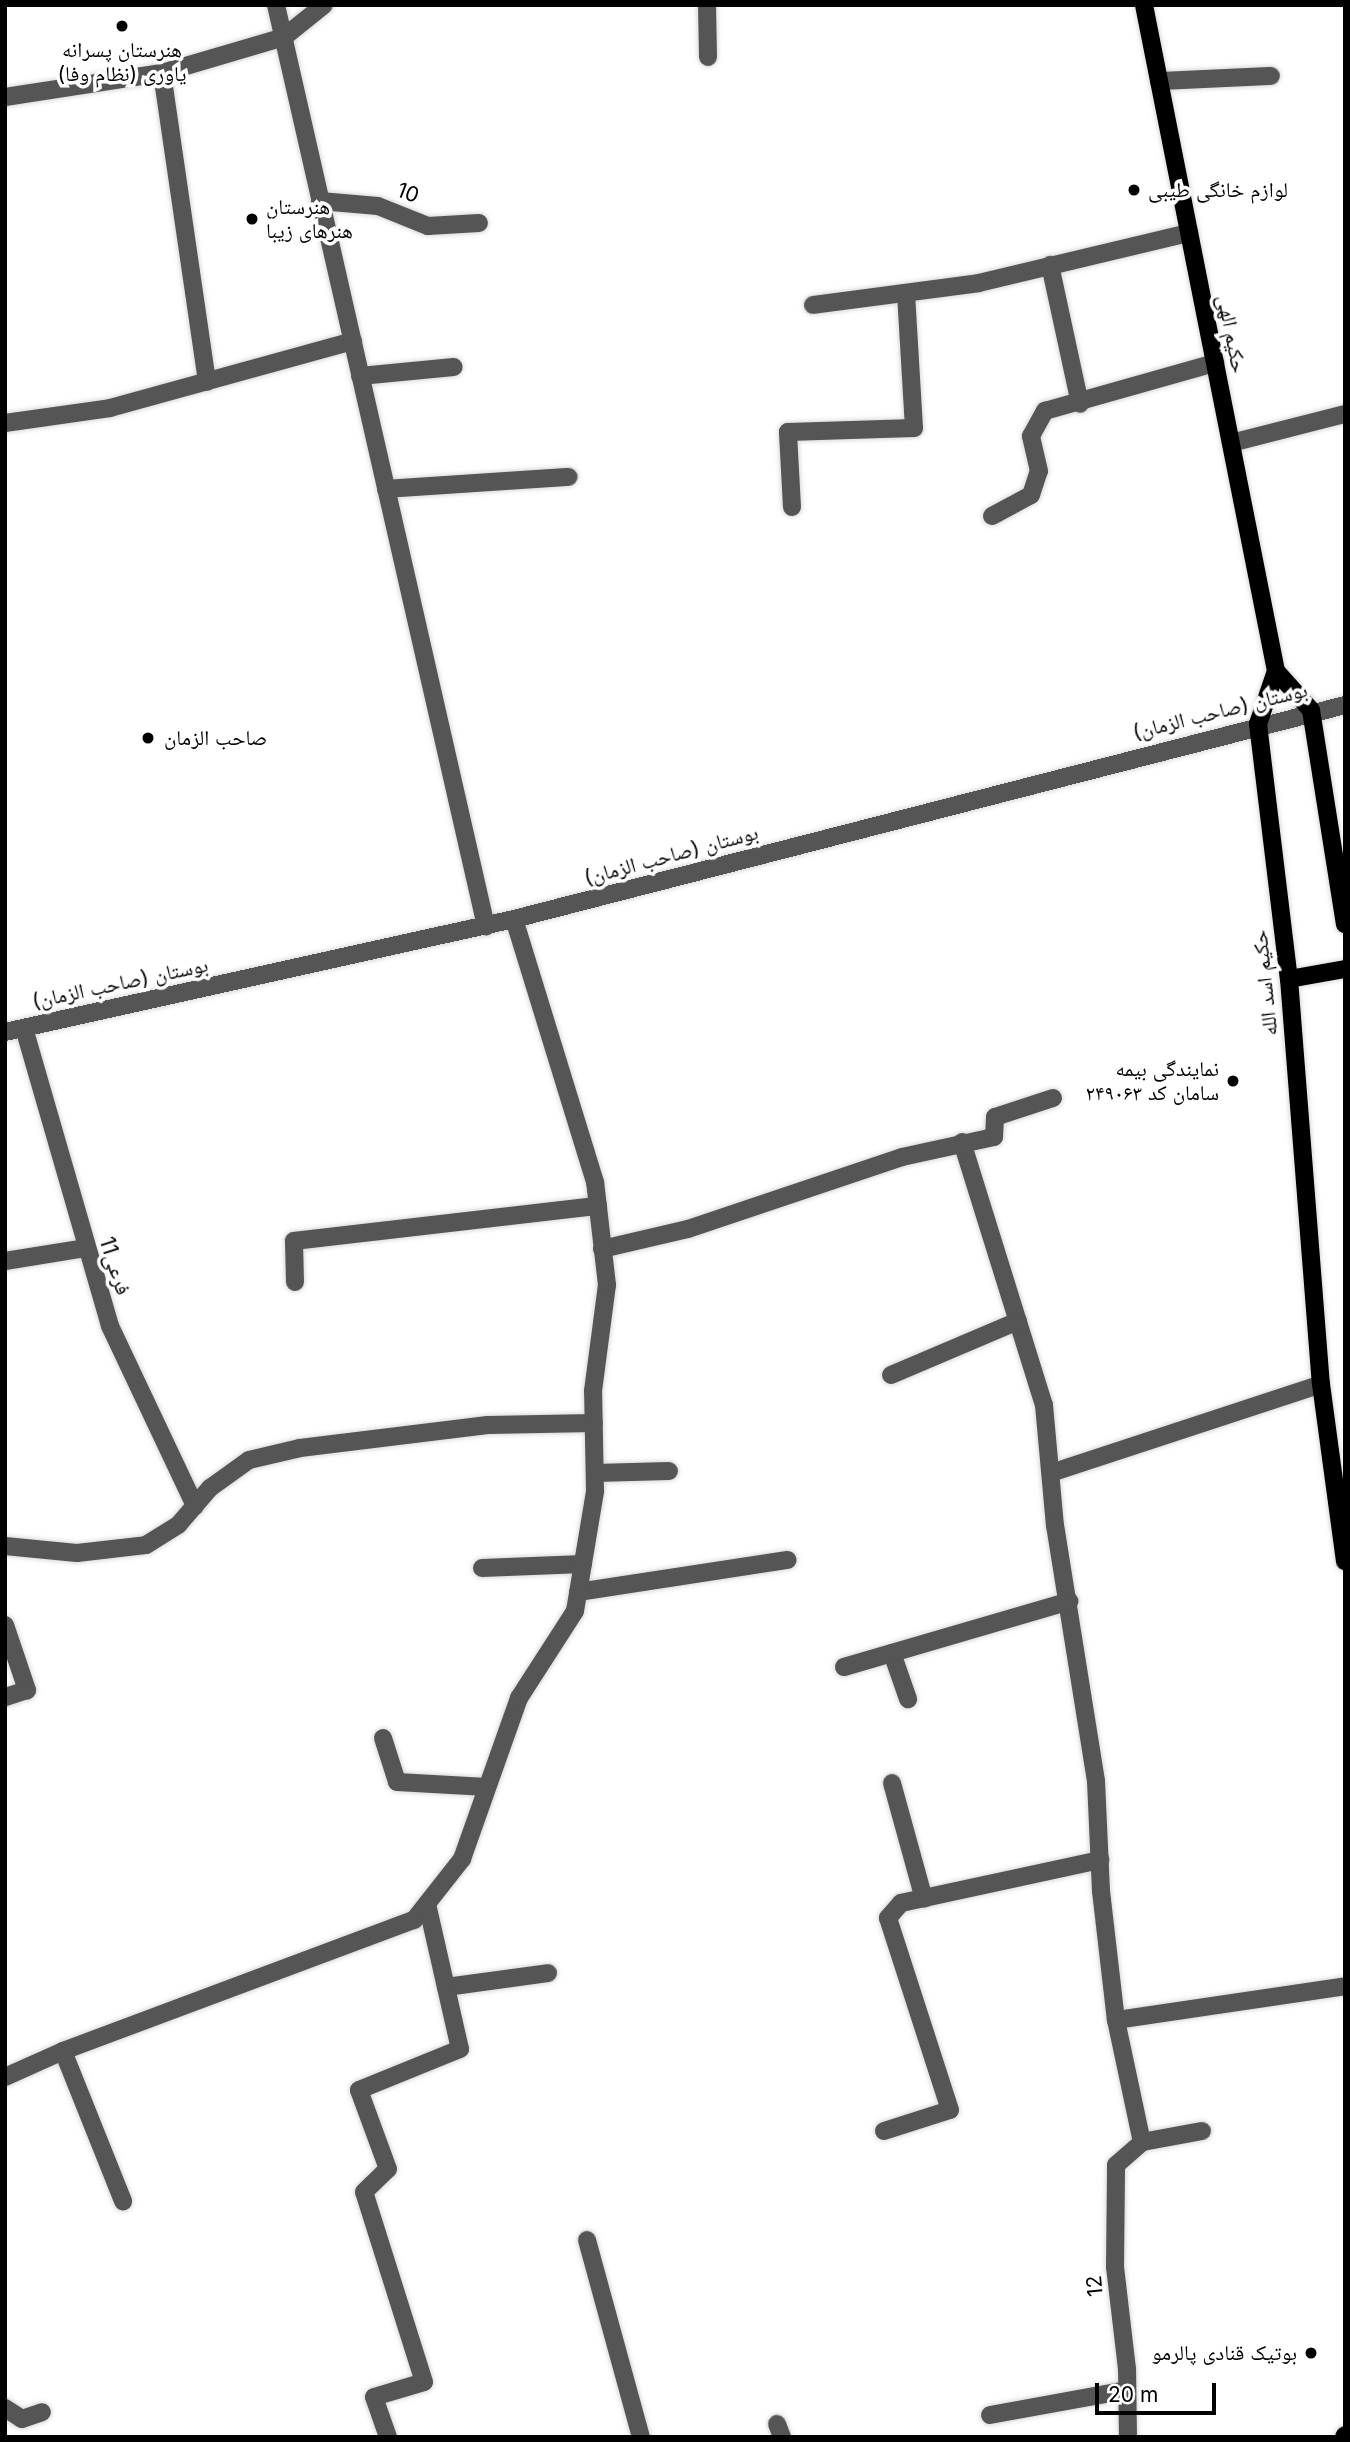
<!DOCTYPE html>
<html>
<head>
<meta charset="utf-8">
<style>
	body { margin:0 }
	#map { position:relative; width:1350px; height:2442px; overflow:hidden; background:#fff; font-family:Inter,"Noto Naskh Arabic",sans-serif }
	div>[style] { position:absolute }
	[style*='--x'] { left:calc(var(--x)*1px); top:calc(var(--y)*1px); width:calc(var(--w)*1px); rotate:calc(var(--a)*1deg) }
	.roads { filter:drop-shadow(0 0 2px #dbdbdb) drop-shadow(0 0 2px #dbdbdb) }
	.minor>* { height:18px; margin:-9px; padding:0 9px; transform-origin:9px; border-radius:9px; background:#555 }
	.major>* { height:18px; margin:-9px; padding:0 9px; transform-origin:9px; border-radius:9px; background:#000 }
	.dots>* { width:19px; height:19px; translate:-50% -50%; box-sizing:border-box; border:4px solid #fff; border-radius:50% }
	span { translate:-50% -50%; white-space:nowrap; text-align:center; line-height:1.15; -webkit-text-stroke:7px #fff; paint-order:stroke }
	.poi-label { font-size:21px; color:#000 }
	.left { translate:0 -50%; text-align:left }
	.right { translate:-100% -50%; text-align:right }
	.street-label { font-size:21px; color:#000 }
	.frame { position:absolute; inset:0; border:7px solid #000; pointer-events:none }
	.scale { position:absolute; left:1095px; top:2383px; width:121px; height:32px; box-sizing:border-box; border:4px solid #000; border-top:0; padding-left:9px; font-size:21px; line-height:24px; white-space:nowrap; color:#000; -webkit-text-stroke:5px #fff; paint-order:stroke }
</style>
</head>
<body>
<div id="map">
	<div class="roads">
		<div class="minor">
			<i style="--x:276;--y:5;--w:945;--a:77.16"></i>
			<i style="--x:707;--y:5;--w:52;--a:88.9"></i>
			<i style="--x:162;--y:73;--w:312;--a:81.7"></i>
			<i style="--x:1159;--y:81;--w:112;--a:-2.6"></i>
			<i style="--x:5;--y:97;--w:159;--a:-8.7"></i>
			<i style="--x:162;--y:73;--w:127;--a:-16.4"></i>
			<i style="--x:284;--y:37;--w:51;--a:-38.7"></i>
			<i style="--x:320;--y:201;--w:58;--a:4.9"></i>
			<i style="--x:378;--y:206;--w:54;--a:21.8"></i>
			<i style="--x:428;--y:226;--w:51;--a:-3.4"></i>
			<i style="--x:1050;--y:265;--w:142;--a:77.8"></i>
			<i style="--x:813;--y:305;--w:167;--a:-7.5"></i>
			<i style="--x:979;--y:283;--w:216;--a:-13.4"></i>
			<i style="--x:360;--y:376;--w:94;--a:-5.5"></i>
			<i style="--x:5;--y:423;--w:106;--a:-8.1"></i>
			<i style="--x:110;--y:408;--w:252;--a:-15.4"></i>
			<i style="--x:1231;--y:443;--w:118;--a:-14.3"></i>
			<i style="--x:386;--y:489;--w:183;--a:-3.8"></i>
			<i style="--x:792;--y:507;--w:75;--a:-93.1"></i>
			<i style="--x:788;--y:432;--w:126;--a:-1.8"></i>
			<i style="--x:914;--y:428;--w:135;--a:-93.4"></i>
			<i style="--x:992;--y:516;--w:44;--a:-28.3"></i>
			<i style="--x:1031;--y:495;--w:25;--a:-72"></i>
			<i style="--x:1039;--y:471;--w:36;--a:-103"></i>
			<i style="--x:1031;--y:436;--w:29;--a:-61"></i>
			<i style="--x:1045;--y:411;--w:177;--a:-15.8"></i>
			<i style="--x:24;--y:1028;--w:310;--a:73.9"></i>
			<i style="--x:110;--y:1326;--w:199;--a:64.7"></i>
			<i style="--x:5;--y:1032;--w:521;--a:-12.52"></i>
			<i style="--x:514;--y:919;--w:858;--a:-14.44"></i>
			<i style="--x:962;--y:1142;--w:275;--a:72.7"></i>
			<i style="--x:1044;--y:1405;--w:121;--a:84.8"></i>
			<i style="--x:1055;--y:1525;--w:259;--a:80.9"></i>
			<i style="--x:1096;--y:1781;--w:110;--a:87.4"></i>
			<i style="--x:1101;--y:1891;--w:130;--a:83.4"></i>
			<i style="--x:1116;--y:2020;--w:125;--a:78"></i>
			<i style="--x:602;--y:1249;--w:88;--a:-13.1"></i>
			<i style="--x:688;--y:1229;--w:226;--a:-18.6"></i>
			<i style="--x:902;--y:1157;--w:94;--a:-12.3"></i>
			<i style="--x:994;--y:1137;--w:20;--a:-87"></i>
			<i style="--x:995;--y:1117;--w:61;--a:-18.1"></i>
			<i style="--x:5;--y:1261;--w:81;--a:-9.2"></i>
			<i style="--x:295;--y:1282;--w:41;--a:-91.4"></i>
			<i style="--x:294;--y:1241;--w:306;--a:-6.6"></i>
			<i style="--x:891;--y:1375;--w:138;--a:-23"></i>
			<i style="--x:595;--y:1473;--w:74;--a:-1.5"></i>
			<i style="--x:1051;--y:1473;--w:284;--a:-18.2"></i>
			<i style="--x:5;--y:1546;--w:72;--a:5.6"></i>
			<i style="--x:77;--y:1553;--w:69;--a:-6.6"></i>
			<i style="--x:146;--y:1545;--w:39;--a:-32"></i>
			<i style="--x:179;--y:1524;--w:48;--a:-49.3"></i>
			<i style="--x:210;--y:1488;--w:48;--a:-35.7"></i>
			<i style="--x:249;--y:1460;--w:52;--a:-13.2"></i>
			<i style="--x:300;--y:1448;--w:189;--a:-7"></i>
			<i style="--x:488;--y:1425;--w:106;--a:-1.1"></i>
			<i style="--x:482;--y:1568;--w:101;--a:-2.3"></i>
			<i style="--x:578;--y:1592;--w:212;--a:-8.7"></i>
			<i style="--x:5;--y:1625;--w:69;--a:71.3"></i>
			<i style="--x:27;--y:1690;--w:23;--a:162"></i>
			<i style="--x:892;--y:1653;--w:49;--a:70.8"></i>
			<i style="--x:844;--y:1667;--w:235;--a:-16.3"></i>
			<i style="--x:383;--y:1738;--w:46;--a:72.3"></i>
			<i style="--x:397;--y:1782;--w:90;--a:3.2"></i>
			<i style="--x:892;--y:1783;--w:120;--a:74.6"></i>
			<i style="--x:446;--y:1987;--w:103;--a:-7.8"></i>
			<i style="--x:1116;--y:2020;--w:232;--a:-8.4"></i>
			<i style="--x:63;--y:2051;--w:162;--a:68.2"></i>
			<i style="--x:5;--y:2077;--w:64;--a:-24.1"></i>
			<i style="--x:63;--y:2051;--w:375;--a:-20.5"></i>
			<i style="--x:414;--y:1920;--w:78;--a:-51.8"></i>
			<i style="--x:462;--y:1859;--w:171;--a:-70.5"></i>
			<i style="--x:519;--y:1698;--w:103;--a:-57.2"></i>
			<i style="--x:575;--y:1611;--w:122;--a:-80.5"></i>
			<i style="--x:595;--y:1491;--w:100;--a:-91.1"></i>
			<i style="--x:593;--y:1391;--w:107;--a:-82.5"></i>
			<i style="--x:607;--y:1285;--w:104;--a:-96.6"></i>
			<i style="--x:595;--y:1182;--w:275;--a:-107.1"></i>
			<i style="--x:884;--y:2131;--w:69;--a:-17.7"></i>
			<i style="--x:950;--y:2110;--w:202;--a:-107.9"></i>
			<i style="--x:888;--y:1918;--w:20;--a:-49"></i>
			<i style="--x:901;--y:1903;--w:204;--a:-12.2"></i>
			<i style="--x:1142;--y:2142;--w:61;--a:-10.4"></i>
			<i style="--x:587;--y:2240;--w:204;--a:74.7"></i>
			<i style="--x:5;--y:2408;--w:20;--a:33"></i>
			<i style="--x:22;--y:2419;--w:21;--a:-19"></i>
			<i style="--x:990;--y:2415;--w:139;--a:-10.3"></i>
			<i style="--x:777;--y:2424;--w:14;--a:69"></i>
			<i style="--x:388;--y:2437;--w:42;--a:-109.3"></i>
			<i style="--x:374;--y:2397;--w:52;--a:-16.7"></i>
			<i style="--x:424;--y:2382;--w:199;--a:-107.5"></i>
			<i style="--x:364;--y:2192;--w:33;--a:-44"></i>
			<i style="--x:388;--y:2169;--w:84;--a:-110.2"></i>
			<i style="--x:359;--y:2090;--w:109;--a:-22.1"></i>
			<i style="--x:460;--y:2049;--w:149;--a:-102.8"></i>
			<i style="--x:1128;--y:2437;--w:68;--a:-90.8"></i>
			<i style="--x:1127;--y:2369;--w:103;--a:-96.7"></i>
			<i style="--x:1115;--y:2267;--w:102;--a:-89.4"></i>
			<i style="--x:1116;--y:2165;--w:35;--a:-41"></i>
		</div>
		<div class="major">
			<i style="--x:1144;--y:5;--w:679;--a:78.79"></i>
			<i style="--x:1276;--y:671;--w:56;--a:108.8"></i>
			<i style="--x:1258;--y:724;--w:257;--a:83.1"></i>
			<i style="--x:1289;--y:979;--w:406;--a:85.5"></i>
			<i style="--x:1321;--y:1384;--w:179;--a:82.3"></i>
			<i style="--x:1276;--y:671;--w:52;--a:48.1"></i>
			<i style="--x:1311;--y:710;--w:217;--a:81"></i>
			<i style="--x:1289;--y:979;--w:57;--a:-10.1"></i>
			<i style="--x:1344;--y:2437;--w:2;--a:-63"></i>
		</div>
	</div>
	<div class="dots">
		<i style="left:122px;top:26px;background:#000"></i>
		<i style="left:1134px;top:190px;background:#000"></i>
		<i style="left:252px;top:219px;background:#000"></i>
		<i style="left:148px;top:738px;background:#000"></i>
		<i style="left:1233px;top:1081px;background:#000"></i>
		<i style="left:1311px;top:2353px;background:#000"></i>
	</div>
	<div class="poi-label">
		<span style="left:122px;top:62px">هنرستان پسرانه<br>یاوری (نظام وفا)</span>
		<span class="left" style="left:1148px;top:190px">لوازم خانگی طیبی</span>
		<span class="left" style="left:266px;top:219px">هنرستان<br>هنرهای زیبا</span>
		<span class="left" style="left:164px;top:738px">صاحب الزمان</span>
		<span class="right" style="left:1219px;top:1081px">نمایندگی بیمه<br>سامان کد ۲۴۹۰۶۳</span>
		<span class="right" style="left:1297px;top:2353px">بوتیک قنادی پالرمو</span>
	</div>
	<div class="street-label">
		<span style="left:408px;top:193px;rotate:21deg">10</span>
		<span style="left:1232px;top:334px;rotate:79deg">حکیم الهی</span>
		<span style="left:1220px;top:711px;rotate:-14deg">بوستان (صاحب الزمان)</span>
		<span style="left:671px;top:855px;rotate:-15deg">بوستان (صاحب الزمان)</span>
		<span style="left:120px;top:983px;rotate:-12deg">بوستان (صاحب الزمان)</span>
		<span style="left:1265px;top:983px;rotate:-96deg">حکیم اسد الله</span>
		<span style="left:115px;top:1266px;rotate:72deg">فرعی11</span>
		<span style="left:1095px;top:2286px;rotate:-95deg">12</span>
	</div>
	<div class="frame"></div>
	<div class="scale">20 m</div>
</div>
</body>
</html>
